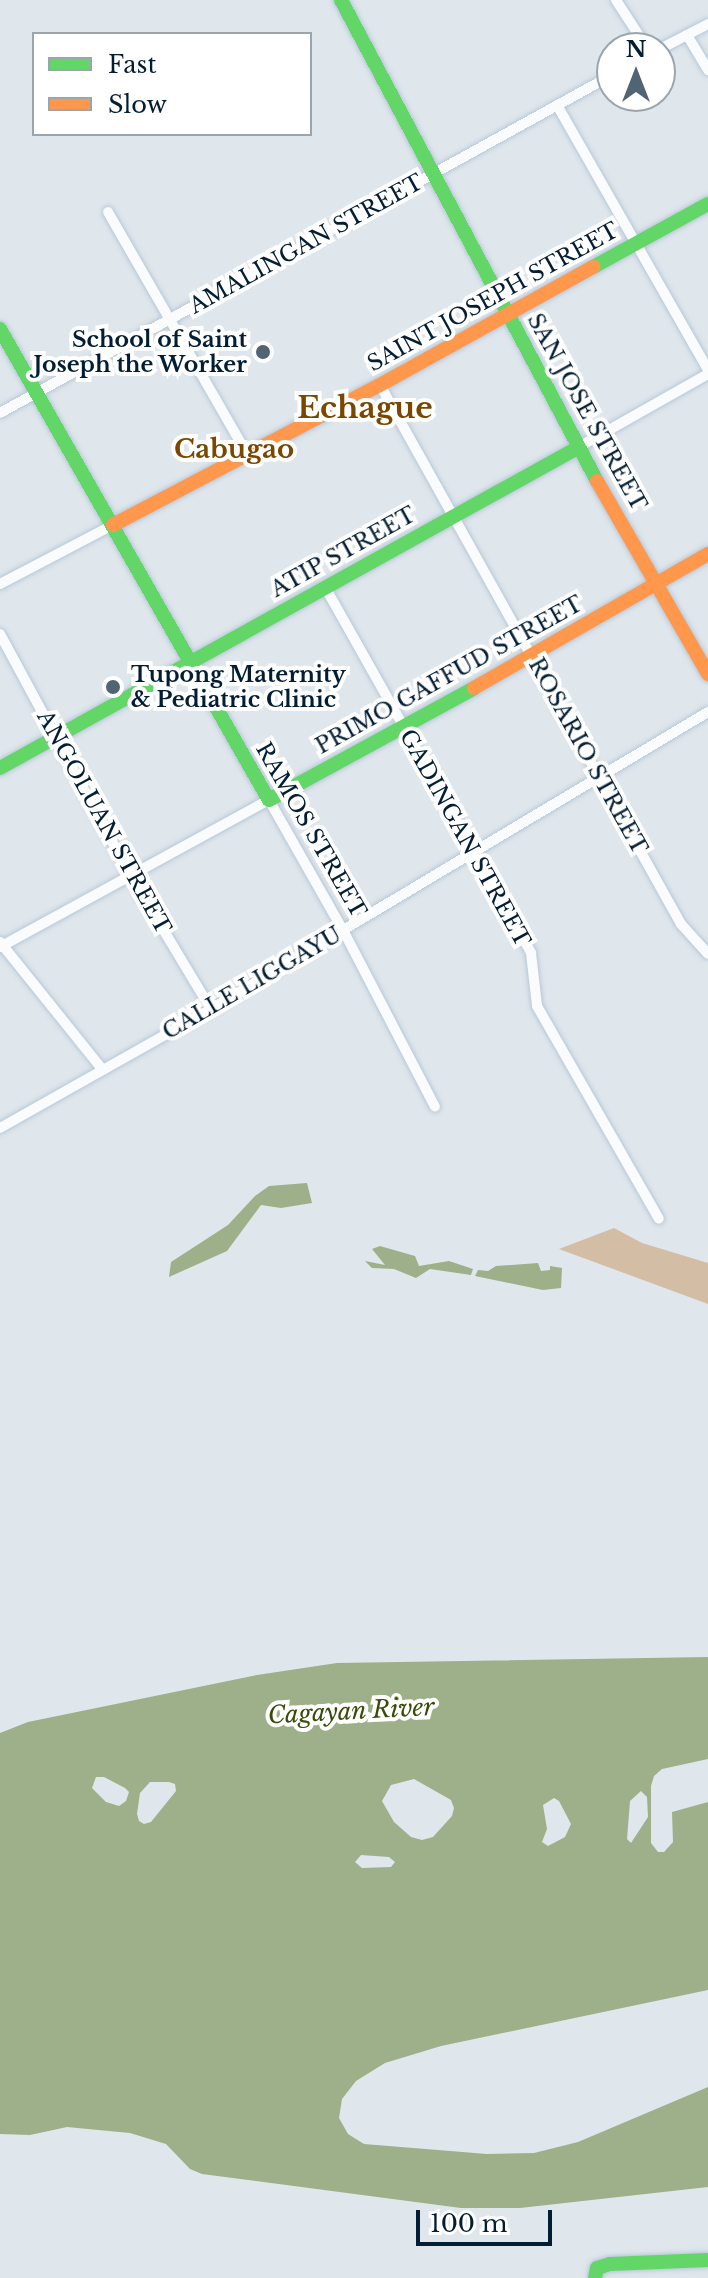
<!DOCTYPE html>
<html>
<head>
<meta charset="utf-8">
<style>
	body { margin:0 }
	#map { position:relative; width:708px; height:2278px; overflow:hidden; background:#dfe6ec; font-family:"Libre Baskerville",serif }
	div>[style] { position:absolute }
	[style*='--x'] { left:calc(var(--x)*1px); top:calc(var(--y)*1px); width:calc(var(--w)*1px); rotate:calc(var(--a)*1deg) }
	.forest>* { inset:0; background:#d3bda4 }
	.water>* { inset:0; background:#9db089 }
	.roads { filter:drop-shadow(0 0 2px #b8c8d7) drop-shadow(0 0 2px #b8c8d7) }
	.street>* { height:10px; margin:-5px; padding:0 5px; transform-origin:5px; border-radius:5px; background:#fafbfc }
	.fast>* { height:14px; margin:-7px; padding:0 7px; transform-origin:7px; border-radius:7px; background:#63d668 }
	.slow>* { height:14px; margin:-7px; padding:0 7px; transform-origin:7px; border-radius:7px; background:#ff974d }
	.dots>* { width:22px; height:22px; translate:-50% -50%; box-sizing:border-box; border:4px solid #fff; border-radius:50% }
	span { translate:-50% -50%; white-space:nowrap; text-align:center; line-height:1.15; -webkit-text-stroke:8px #fff; paint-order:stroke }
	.street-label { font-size:22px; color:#031e34 }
	.poi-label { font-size:22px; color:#031e34; font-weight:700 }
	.right { translate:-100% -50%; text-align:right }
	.left { translate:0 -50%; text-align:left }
	.water-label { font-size:24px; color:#364c08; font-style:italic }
	.quarter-label { font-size:26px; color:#794700; font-weight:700 }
	.district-label { font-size:30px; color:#794700; font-weight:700 }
	.legend { position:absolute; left:32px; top:32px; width:280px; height:104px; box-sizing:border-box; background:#fff; border:2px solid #9aa5ae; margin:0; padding:10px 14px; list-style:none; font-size:24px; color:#031e34 }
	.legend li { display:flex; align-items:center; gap:16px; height:40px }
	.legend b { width:40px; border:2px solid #9aa5ae }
	.north { position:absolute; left:596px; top:32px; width:80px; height:80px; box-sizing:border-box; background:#fff; border:2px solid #9aa5ae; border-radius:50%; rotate:0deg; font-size:22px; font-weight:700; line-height:32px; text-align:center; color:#031e34 }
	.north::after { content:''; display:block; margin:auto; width:28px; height:36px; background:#506474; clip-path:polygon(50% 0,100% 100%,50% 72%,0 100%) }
	.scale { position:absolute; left:416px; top:2210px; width:136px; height:36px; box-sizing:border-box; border:4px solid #031e34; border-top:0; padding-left:10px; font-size:24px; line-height:28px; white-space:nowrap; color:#031e34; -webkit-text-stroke:6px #fff; paint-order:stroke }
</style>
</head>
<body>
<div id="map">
	<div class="forest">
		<i style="clip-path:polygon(614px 1228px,642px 1243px,708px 1263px,708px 1304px,559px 1249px)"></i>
	</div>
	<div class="water">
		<i style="clip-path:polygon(307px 1183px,312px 1203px,281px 1208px,261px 1205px,227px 1251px,169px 1277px,171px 1262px,228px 1225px,255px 1196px,269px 1186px)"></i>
		<i style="clip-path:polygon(380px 1246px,415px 1256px,419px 1266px,449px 1261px,473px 1269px,471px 1275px,430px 1269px,416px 1278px,394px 1269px,372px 1268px,365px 1261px,385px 1265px,372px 1249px)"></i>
		<i style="clip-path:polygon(538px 1263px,541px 1271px,550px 1270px,550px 1266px,562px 1268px,561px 1288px,543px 1290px,475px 1276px,478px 1270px,488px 1271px,496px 1266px)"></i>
		<i style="clip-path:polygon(evenodd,708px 1657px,708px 1759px,662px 1769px,654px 1776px,651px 1786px,651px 1843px,658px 1852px,664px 1852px,673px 1842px,672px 1812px,708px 1802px,708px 1990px,441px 2046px,385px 2063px,356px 2081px,342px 2099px,339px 2118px,348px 2134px,364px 2144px,487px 2154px,534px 2153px,578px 2142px,708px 2087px,708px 2187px,520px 2208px,461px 2208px,202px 2174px,190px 2169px,166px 2144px,130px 2133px,67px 2127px,30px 2135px,0 2134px,0 1733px,28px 1722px,257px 1675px,337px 1663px,708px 1657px,96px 1777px,104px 1777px,125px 1788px,129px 1792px,126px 1801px,119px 1806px,106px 1802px,92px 1788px,96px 1777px,708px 1657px,414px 1779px,451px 1800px,454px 1808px,452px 1816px,433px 1837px,422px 1840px,411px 1837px,394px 1822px,382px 1801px,391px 1785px,414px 1779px,708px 1657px,150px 1782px,169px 1782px,175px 1784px,176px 1791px,151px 1822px,144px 1824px,139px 1821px,137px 1814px,140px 1793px,150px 1782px,708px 1657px,641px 1791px,647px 1797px,648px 1817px,631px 1843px,627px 1839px,630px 1801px,641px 1791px,708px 1657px,554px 1798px,559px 1801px,571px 1824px,565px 1837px,548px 1846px,542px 1842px,547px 1829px,543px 1805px,554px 1798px,708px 1657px,361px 1855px,389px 1857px,395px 1862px,391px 1867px,362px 1868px,355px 1862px,361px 1855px)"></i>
	</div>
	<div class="roads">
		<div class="street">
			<i style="--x:616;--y:0;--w:57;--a:57.1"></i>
			<i style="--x:687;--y:35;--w:41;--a:59"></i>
			<i style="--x:660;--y:49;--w:54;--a:-27.5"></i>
			<i style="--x:557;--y:105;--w:305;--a:60.3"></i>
			<i style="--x:108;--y:212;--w:279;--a:60.1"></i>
			<i style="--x:380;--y:385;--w:617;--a:60.82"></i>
			<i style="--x:681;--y:924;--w:40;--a:48"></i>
			<i style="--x:0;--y:413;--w:699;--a:-28.91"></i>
			<i style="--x:579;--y:447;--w:148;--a:-29.5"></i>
			<i style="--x:0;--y:584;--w:127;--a:-27.6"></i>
			<i style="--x:325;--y:587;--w:420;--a:60.6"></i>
			<i style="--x:531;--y:953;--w:53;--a:83.5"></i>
			<i style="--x:537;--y:1006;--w:245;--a:60.2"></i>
			<i style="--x:0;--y:634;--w:275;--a:61.6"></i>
			<i style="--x:131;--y:876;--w:155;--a:59"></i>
			<i style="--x:0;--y:942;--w:164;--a:51.2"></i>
			<i style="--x:0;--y:947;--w:307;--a:-28.7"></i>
			<i style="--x:269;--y:800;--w:150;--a:60.4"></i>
			<i style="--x:343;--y:930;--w:199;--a:62.5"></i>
			<i style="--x:0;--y:1128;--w:242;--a:-29.4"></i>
			<i style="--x:211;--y:1009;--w:579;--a:-30.86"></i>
		</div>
		<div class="fast">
			<i style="--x:341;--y:0;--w:545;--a:61.98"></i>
			<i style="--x:593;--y:267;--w:131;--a:-28.7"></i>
			<i style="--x:0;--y:329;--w:542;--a:60.27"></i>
			<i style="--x:269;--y:800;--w:234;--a:-28.6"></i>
			<i style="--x:0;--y:768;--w:662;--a:-29"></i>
			<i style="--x:595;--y:2278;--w:10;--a:-79"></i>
			<i style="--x:597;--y:2268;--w:14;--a:-17"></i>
			<i style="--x:610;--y:2264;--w:98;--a:-2.3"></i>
		</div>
		<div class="slow">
			<i style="--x:597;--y:481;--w:223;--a:60.1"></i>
			<i style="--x:113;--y:525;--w:301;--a:-27.7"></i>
			<i style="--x:380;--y:385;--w:244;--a:-29"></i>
			<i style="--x:474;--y:688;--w:270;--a:-29.8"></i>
		</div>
	</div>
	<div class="dots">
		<i style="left:263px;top:352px;background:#506474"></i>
		<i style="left:113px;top:687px;background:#506474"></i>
	</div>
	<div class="street-label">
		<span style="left:306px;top:244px;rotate:-29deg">AMALINGAN STREET</span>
		<span style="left:493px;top:297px;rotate:-29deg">SAINT JOSEPH STREET</span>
		<span style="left:587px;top:412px;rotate:61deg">SAN JOSE STREET</span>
		<span style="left:343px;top:552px;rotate:-29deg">ATIP STREET</span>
		<span style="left:449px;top:675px;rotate:-29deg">PRIMO GAFFUD STREET</span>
		<span style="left:588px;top:756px;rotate:61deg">ROSARIO STREET</span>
		<span style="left:104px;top:822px;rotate:61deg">ANGOLUAN STREET</span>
		<span style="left:311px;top:830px;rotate:60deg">RAMOS STREET</span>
		<span style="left:465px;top:838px;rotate:61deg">GADINGAN STREET</span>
		<span style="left:252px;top:983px;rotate:-30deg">CALLE LIGGAYU</span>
	</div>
	<div class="poi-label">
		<span class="right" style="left:247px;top:352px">School of Saint<br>Joseph the Worker</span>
		<span class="left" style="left:131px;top:687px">Tupong Maternity<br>&amp; Pediatric Clinic</span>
	</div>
	<div class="water-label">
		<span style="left:351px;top:1711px;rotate:-3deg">Cagayan River</span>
	</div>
	<div class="quarter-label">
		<span style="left:234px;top:450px">Cabugao</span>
	</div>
	<div class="district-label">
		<span style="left:365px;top:408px">Echague</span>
	</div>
	<ul class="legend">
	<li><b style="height:10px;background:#63d668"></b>Fast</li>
	<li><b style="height:10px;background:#ff974d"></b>Slow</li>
	</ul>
	<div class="north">N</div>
	<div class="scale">100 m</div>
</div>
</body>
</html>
